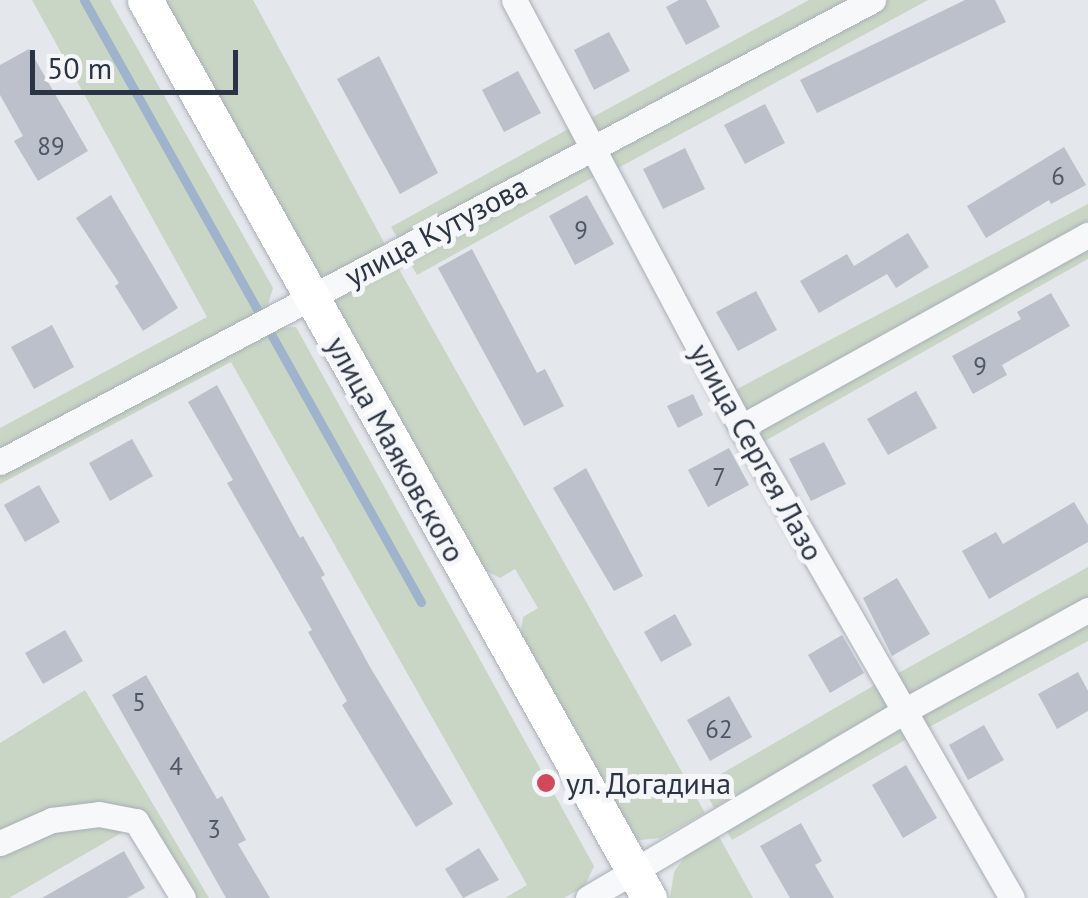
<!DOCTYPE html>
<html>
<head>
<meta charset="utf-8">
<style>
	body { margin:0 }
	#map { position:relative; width:1088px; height:898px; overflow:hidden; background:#e4e7ec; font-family:"PT Sans",sans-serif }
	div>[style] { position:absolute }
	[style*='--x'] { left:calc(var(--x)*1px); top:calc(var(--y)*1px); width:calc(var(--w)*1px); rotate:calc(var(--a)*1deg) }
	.green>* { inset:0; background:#c9d6c5 }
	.stream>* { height:9px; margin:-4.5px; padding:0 4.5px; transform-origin:4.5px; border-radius:4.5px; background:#9fb4cc }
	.building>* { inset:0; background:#bbc0ca }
	.roads { filter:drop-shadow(0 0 2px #a9aeb7) drop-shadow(0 0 2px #a9aeb7) }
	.street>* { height:25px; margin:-12.5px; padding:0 12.5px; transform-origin:12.5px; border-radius:12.5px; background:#f7f8fa }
	.secondary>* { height:35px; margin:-17.5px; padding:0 17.5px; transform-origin:17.5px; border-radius:17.5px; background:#fff }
	.dots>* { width:28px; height:28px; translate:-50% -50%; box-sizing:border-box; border:5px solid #f4f6f9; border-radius:50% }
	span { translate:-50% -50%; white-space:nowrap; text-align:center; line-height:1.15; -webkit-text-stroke:10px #f4f6f9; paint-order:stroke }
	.number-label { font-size:25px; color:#4f5766 }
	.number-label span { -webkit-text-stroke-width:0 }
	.street-label { font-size:30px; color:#2b3445 }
	.poi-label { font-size:30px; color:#2b3445 }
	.left { translate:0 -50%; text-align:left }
	.scale { position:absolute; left:30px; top:50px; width:208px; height:45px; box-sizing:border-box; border:5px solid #2b3445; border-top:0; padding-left:12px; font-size:30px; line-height:35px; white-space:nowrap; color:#2b3445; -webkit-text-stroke:8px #f4f6f9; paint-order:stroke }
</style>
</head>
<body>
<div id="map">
	<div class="green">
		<i style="clip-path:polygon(32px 0,110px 0,273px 288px,265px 314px,0 449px,0 428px,207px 317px)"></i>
		<i style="clip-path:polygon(161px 0,253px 0,387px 248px,338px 275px,316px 276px)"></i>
		<i style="clip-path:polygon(501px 0,507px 0,581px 144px,399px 241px,391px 227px,568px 129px)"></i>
		<i style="clip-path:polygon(521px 0,529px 0,591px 118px,809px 0,857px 0,592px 138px)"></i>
		<i style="clip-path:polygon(886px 0,928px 0,618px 168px,737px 389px,1088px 204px,1088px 228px,743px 418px,599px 151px)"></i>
		<i style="clip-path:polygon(589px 156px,599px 174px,417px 275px,405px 254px)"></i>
		<i style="clip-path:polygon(1088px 241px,1088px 259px,763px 442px,895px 675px,1088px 567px,1088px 598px,904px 699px,749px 429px)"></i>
		<i style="clip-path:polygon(395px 262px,705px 813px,660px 838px,632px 841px,520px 640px,523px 617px,538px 608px,515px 569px,500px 578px,477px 566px,333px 306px,344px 291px)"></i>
		<i style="clip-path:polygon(296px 327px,594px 866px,585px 886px,564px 898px,505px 898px,527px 885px,231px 362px,0 484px,0 472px,272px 328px)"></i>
		<i style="clip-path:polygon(1088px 623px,1088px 641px,922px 731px,915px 718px)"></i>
		<i style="clip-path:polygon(880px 682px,894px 705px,714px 808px,702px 785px)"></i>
		<i style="clip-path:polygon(85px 690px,209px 898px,170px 898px,128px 829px,9px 898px,0 898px,0 743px)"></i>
		<i style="clip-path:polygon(905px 723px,912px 736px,732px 840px,724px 826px)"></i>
		<i style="clip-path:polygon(716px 831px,753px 898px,670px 898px,674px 872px,688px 852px)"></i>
	</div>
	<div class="stream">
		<i style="--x:84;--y:0;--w:690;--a:60.76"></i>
	</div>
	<div class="building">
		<i style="clip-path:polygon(679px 0,706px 0,720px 27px,686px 45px,666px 7px)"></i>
		<i style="clip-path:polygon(965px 0,995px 0,1006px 22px,817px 113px,800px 80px)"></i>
		<i style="clip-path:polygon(609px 32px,630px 71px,594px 90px,574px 50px)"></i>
		<i style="clip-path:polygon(29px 49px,88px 151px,38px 181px,14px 141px,23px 136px,0 95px,0 65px)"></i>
		<i style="clip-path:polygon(379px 56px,438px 173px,400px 194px,337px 79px)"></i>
		<i style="clip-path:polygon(518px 71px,541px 113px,504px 132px,482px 90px)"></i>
		<i style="clip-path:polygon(765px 104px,785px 143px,745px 164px,724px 125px)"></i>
		<i style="clip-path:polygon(1064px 147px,1086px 185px,1051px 204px,1049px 200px,986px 238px,967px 206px)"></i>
		<i style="clip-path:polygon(685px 148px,705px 189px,663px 209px,643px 169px)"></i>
		<i style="clip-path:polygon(111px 195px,178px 308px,143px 331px,115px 286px,119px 283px,76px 218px)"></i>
		<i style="clip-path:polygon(587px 195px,614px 244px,575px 265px,549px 216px)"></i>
		<i style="clip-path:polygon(908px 233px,929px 267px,896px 288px,887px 274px,819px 313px,800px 281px,847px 254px,854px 266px)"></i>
		<i style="clip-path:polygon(472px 249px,537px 373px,545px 369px,564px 406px,524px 426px,438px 268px)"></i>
		<i style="clip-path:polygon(756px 291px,777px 330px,738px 351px,716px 312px)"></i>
		<i style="clip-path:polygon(1051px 293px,1070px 326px,1002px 365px,1007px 375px,973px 394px,952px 356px,1021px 319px,1017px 312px)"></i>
		<i style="clip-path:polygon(52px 325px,74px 367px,34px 389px,11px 347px)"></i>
		<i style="clip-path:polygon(217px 385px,300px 538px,303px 536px,325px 575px,321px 577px,370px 667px,453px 804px,416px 827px,342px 705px,347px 701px,308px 632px,312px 630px,227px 483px,233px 480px,188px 402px)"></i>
		<i style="clip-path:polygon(916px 391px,937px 428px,888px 455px,867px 419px)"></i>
		<i style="clip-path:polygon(693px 394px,703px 415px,678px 428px,667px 406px)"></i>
		<i style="clip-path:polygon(132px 439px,153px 476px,110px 501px,89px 463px)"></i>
		<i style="clip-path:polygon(824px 442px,846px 484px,811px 501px,789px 459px)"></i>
		<i style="clip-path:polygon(729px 448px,749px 485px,708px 507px,688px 470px)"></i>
		<i style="clip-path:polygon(586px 468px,643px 576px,614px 591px,553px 488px)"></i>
		<i style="clip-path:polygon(39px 485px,60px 522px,25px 542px,4px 505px)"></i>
		<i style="clip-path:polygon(1074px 502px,1088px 525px,1088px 542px,989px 599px,962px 551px,996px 532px,1003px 544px)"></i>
		<i style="clip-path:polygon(897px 578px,930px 634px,892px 656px,863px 598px)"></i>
		<i style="clip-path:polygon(675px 614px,692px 645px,661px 662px,644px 632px)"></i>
		<i style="clip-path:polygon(65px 630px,83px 661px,43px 684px,25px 653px)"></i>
		<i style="clip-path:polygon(842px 635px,864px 673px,830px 693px,808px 655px)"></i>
		<i style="clip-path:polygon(1078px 672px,1088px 691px,1088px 711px,1057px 729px,1038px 694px)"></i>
		<i style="clip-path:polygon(146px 675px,217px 799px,222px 796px,246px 840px,238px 844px,270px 898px,226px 898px,112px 695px)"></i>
		<i style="clip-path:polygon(729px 696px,752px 737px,710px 761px,687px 720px)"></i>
		<i style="clip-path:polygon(984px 725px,1004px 760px,968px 780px,949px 745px)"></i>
		<i style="clip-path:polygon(906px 765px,937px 818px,903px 838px,872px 785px)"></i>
		<i style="clip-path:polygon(801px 823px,822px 861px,815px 865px,834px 898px,790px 898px,760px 846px)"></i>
		<i style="clip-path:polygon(479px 848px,499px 880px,463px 898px,445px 869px)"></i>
		<i style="clip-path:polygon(124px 851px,145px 888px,127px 898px,42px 898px)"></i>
	</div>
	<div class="roads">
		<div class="street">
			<i style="--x:514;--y:0;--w:484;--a:62"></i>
			<i style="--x:741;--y:427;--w:543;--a:60.09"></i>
			<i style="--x:741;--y:427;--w:397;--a:-29"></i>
			<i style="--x:0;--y:462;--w:988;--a:-27.89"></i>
			<i style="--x:0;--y:843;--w:57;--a:-23.9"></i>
			<i style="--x:52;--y:820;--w:47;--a:-7.3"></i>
			<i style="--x:99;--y:814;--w:38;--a:11"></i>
			<i style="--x:136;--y:821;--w:90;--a:58.6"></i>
			<i style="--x:588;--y:898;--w:367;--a:-30.6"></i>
			<i style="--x:904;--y:711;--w:210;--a:-28.8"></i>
		</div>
		<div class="secondary">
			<i style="--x:145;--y:0;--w:1030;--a:60.7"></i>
		</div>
	</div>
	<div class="dots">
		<i style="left:546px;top:783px;background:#d1495b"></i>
	</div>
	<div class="number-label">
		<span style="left:51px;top:146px">89</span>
		<span style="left:1058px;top:176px">6</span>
		<span style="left:581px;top:230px">9</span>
		<span style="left:980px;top:366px">9</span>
		<span style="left:719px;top:477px">7</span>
		<span style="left:139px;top:702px">5</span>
		<span style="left:719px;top:729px">62</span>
		<span style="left:176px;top:766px">4</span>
		<span style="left:214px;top:829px">3</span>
	</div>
	<div class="street-label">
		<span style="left:436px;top:231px;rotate:-28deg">улица Кутузова</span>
		<span style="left:396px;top:449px;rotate:61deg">улица Маяковского</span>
		<span style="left:757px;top:452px;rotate:61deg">улица Сергея Лазо</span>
	</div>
	<div class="poi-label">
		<span class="left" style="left:566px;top:783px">ул. Догадина</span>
	</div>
	<div class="scale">50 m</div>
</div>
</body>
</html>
